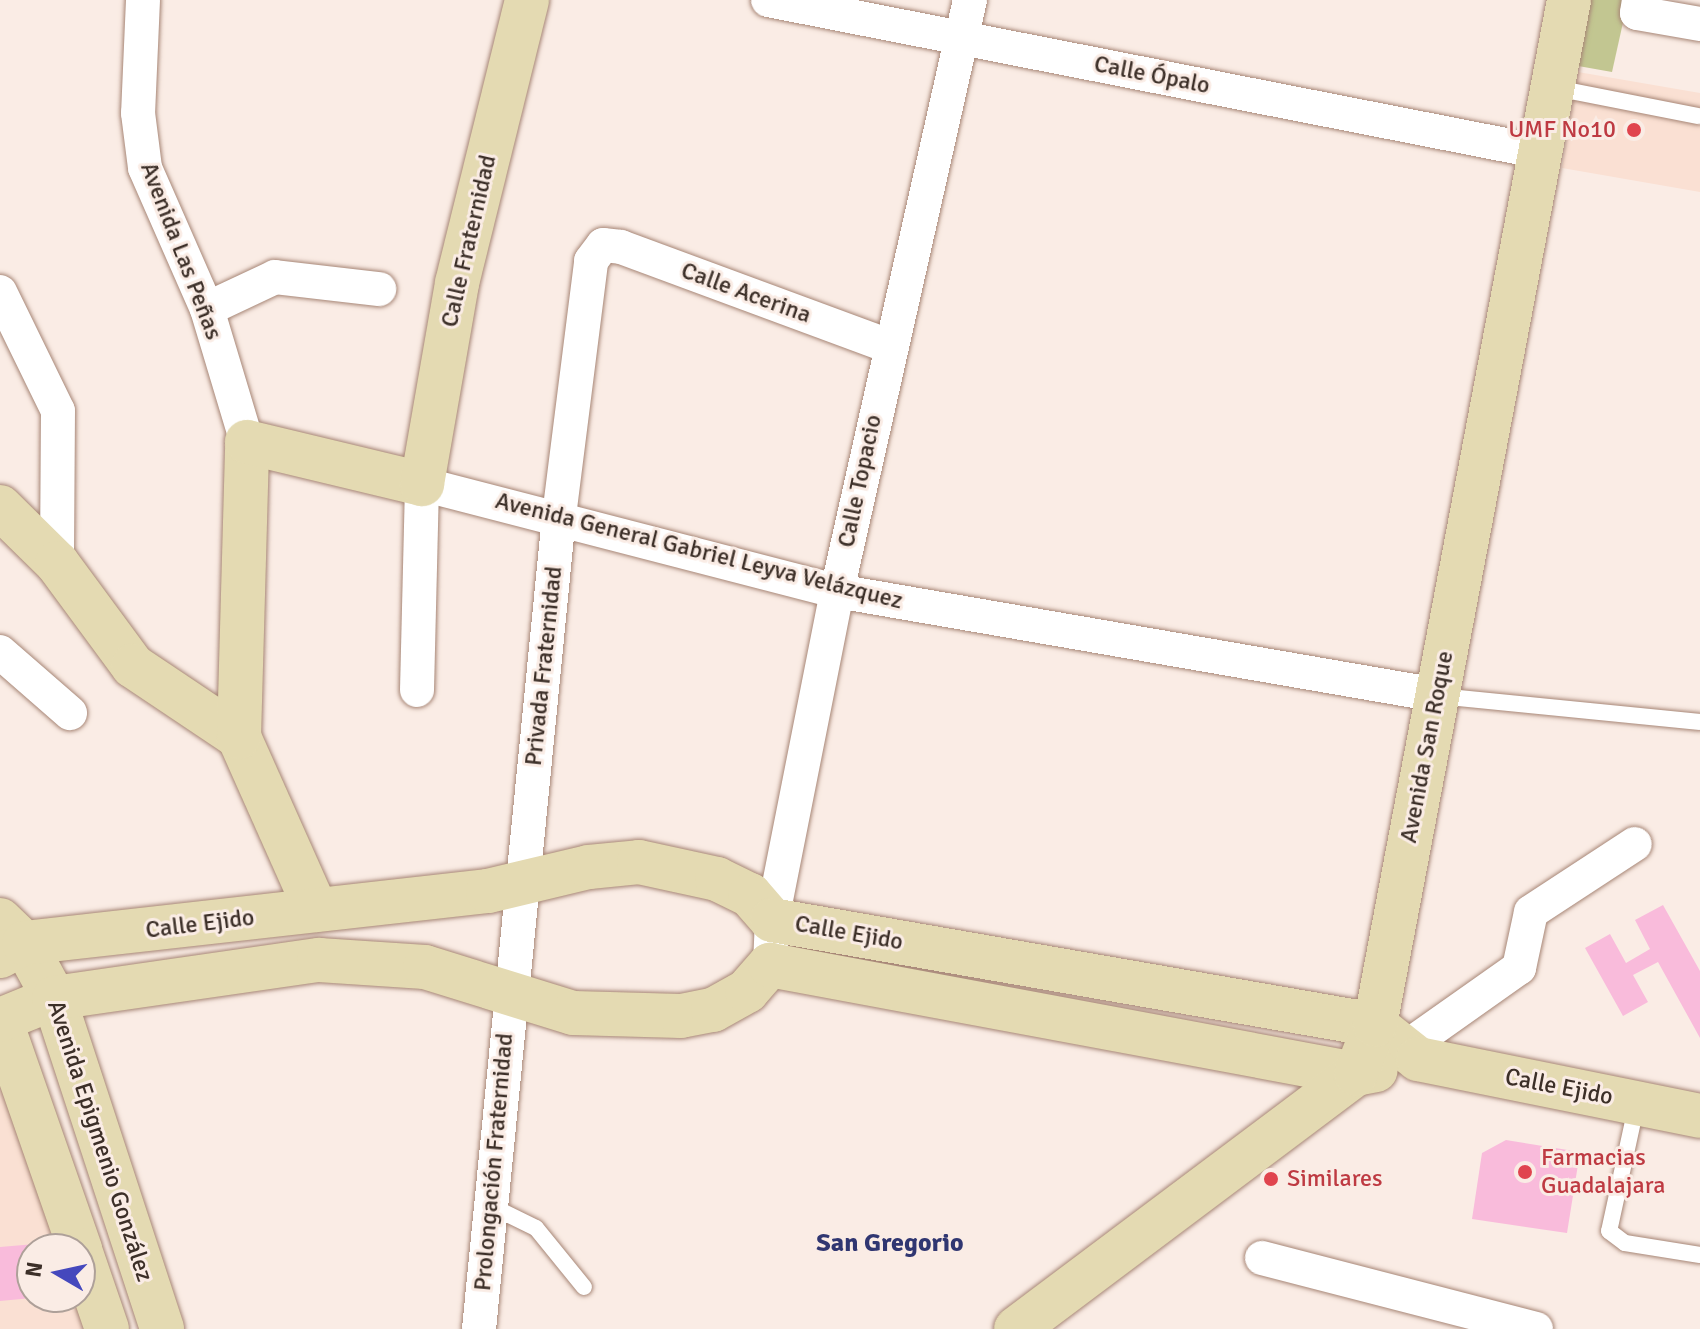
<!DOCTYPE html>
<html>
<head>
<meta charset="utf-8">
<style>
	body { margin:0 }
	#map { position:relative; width:1700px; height:1329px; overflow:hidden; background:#faece5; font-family:Signika,sans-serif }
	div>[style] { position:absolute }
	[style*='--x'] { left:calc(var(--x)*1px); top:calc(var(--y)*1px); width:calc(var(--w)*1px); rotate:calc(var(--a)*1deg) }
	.built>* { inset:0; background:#fae0d3 }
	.green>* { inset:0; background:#c2c691 }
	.building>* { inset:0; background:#f9bbdb }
	.roads { filter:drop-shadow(0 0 2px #a78676) drop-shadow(0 0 2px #a78676) }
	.lane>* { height:16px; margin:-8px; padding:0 8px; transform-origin:8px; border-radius:8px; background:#fff }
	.street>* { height:34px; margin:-17px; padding:0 17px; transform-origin:17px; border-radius:17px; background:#fff }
	.secondary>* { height:44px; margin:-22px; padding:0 22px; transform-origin:22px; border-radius:22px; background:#e4dab2 }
	.dots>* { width:22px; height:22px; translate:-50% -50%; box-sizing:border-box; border:4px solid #faece5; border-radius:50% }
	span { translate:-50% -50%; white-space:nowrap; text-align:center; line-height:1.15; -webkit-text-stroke:6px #faece5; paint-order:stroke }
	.street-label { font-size:24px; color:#3c2f28 }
	.health-label { font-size:24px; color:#be3a42 }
	.right { translate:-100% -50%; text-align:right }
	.left { translate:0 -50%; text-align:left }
	.neighbourhood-label { font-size:26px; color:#303671; font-weight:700 }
	.north { position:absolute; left:16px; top:1233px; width:80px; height:80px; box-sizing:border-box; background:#faece5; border:2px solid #aea099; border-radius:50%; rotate:279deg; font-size:22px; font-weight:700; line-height:32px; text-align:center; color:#3c2f28 }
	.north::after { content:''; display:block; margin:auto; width:28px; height:36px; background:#4548bd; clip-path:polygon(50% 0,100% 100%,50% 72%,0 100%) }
</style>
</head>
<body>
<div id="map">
	<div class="built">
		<i style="clip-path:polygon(1578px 72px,1700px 93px,1700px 192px,1562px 168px)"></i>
		<i style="clip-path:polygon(0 1019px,80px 1249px,32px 1249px,32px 1297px,80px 1297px,107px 1329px,0 1329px)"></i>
	</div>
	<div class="green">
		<i style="clip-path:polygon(1581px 0,1628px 0,1612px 72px,1567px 64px)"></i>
	</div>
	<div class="building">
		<i style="clip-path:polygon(1663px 905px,1700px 971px,1700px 1038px,1658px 962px,1633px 975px,1648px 1002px,1623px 1016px,1585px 948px,1610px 934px,1626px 963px,1650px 949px,1635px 920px)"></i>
		<i style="clip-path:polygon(1506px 1140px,1580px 1152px,1567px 1233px,1472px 1219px,1482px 1153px)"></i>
		<i style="clip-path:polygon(47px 1243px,48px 1249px,32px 1249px,32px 1298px,0 1301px,0 1247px)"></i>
	</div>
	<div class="roads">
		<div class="lane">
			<i style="--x:1555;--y:88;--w:146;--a:11.1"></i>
			<i style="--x:1439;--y:696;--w:262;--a:5.7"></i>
			<i style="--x:1637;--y:1103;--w:131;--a:102.3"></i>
			<i style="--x:1609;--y:1231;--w:20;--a:37"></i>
			<i style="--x:1625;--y:1243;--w:76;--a:9.1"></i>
			<i style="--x:491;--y:1206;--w:50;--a:26.1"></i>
			<i style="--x:536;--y:1228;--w:76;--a:50.9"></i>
		</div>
		<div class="street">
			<i style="--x:143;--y:0;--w:113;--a:92.5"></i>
			<i style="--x:138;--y:113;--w:55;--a:82.7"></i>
			<i style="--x:145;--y:168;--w:154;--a:66.3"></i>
			<i style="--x:207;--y:309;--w:139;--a:73.3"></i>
			<i style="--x:768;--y:0;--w:783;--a:11.12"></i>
			<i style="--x:1639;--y:0;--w:13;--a:99"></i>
			<i style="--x:1637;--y:13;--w:64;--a:9.9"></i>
			<i style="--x:0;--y:292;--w:132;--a:64"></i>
			<i style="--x:58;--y:411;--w:152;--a:90.4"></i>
			<i style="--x:207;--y:309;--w:75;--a:-25.2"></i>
			<i style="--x:275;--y:277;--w:105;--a:6.6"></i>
			<i style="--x:0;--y:652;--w:93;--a:41.1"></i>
			<i style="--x:417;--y:690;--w:206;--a:-88.6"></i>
			<i style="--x:422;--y:484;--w:429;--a:14.5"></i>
			<i style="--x:837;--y:591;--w:609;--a:9.83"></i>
			<i style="--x:770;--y:965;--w:45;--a:-87.5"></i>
			<i style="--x:772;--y:920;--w:335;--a:-78.8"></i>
			<i style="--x:837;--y:591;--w:606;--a:-77.32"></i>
			<i style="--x:1404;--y:1049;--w:141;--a:-35.2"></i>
			<i style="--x:1519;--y:968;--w:57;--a:-77.9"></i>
			<i style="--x:1531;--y:912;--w:124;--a:-33.2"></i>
			<i style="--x:1262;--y:1258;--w:283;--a:14.5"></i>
			<i style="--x:479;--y:1329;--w:817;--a:-84.38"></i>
			<i style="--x:559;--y:516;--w:257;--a:-82.8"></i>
			<i style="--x:591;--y:261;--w:20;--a:-53"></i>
			<i style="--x:603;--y:245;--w:18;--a:6"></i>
			<i style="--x:621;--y:247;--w:285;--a:20.3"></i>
		</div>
		<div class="secondary">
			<i style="--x:0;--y:507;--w:80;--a:44.5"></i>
			<i style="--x:57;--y:563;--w:128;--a:53.6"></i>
			<i style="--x:133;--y:666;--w:128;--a:33.8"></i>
			<i style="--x:239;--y:737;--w:189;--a:66"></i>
			<i style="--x:239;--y:737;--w:295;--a:-88.4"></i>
			<i style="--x:247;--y:442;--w:180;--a:13.5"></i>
			<i style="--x:422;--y:484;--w:204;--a:-80.1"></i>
			<i style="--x:457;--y:283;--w:292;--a:-76.1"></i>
			<i style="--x:0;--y:920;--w:33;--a:44"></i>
			<i style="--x:24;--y:943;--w:63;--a:61.4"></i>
			<i style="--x:54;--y:998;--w:348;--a:71.9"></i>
			<i style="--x:0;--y:956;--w:27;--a:-28"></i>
			<i style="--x:24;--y:943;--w:467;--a:-6.4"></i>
			<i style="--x:488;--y:891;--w:104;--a:-13.4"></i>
			<i style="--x:589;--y:867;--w:50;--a:-5.7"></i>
			<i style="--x:639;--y:862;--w:80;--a:12.3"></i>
			<i style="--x:717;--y:879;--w:37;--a:26"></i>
			<i style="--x:750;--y:895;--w:33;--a:49"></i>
			<i style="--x:772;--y:920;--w:612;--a:9.88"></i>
			<i style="--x:1375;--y:1025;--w:55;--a:38.3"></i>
			<i style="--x:1418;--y:1059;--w:288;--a:11.4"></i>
			<i style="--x:0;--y:1019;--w:244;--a:70.8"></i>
			<i style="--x:0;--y:1020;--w:58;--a:-22.2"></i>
			<i style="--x:54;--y:998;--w:268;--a:-8.2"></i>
			<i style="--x:319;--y:960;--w:106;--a:3.8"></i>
			<i style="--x:425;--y:967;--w:155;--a:17.3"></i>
			<i style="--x:573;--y:1013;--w:108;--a:1.6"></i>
			<i style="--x:681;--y:1016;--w:33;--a:-11"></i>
			<i style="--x:713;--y:1010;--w:39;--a:-29"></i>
			<i style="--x:747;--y:991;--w:35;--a:-49"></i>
			<i style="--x:770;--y:965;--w:596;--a:10.54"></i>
			<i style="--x:1356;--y:1074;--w:20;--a:-11"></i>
			<i style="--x:80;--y:1250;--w:83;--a:71.1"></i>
			<i style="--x:1016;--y:1329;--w:425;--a:-36.9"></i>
			<i style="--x:1356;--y:1074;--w:53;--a:-68.8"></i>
			<i style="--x:1375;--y:1025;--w:1043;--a:-79.28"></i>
		</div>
	</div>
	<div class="dots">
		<i style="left:1634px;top:130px;background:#e0444e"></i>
		<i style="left:1525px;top:1172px;background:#e0444e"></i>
		<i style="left:1271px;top:1179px;background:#e0444e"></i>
	</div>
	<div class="street-label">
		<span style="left:1152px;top:75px;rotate:11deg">Calle Ópalo</span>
		<span style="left:469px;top:241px;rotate:-77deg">Calle Fraternidad</span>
		<span style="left:181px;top:251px;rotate:69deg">Avenida Las Peñas</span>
		<span style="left:746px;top:293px;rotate:20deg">Calle Acerina</span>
		<span style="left:860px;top:481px;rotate:-78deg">Calle Topacio</span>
		<span style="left:699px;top:551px;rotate:14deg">Avenida General Gabriel Leyva Velázquez</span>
		<span style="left:544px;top:666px;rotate:-84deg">Privada Fraternidad</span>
		<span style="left:1427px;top:747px;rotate:-79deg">Avenida San Roque</span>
		<span style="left:200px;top:924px;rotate:-7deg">Calle Ejido</span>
		<span style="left:849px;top:933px;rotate:10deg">Calle Ejido</span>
		<span style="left:1559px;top:1087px;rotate:11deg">Calle Ejido</span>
		<span style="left:100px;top:1141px;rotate:72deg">Avenida Epigmenio González</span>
		<span style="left:494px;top:1162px;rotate:-85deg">Prolongación Fraternidad</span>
	</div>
	<div class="health-label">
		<span class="right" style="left:1616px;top:130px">UMF No10</span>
		<span class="left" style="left:1541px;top:1172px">Farmacias<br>Guadalajara</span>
		<span class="left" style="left:1287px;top:1179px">Similares</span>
	</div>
	<div class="neighbourhood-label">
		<span style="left:890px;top:1244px">San Gregorio</span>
	</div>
	<div class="north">N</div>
</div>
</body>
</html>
